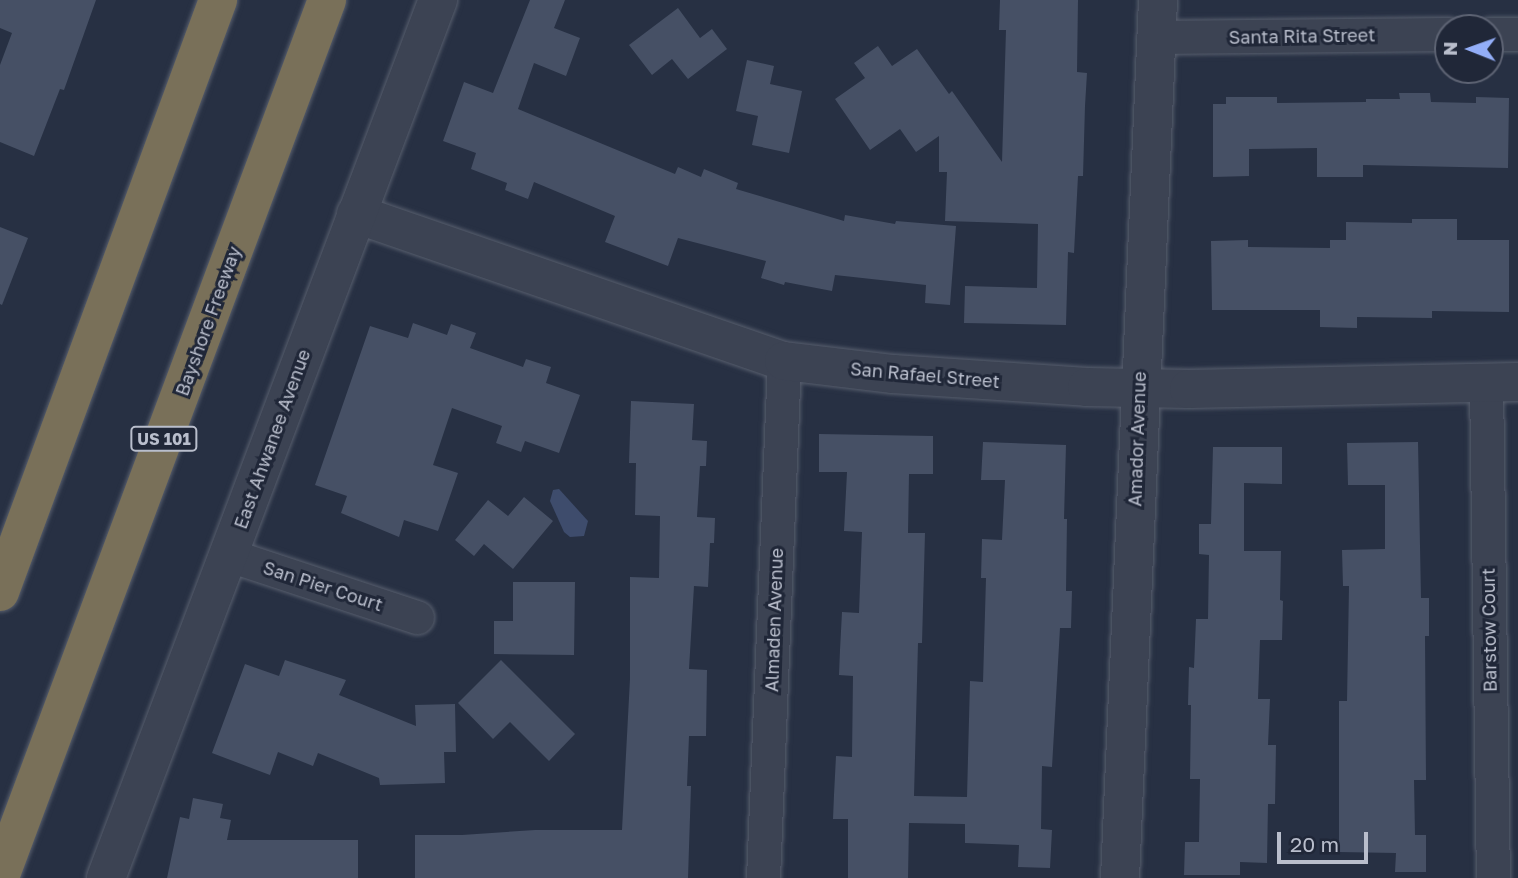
<!DOCTYPE html>
<html>
<head>
<meta charset="utf-8">
<style>
	body { margin:0 }
	#map { position:relative; width:1518px; height:878px; overflow:hidden; background:#273043; font-family:"Golos Text",sans-serif }
	div>[style] { position:absolute }
	[style*='--x'] { left:calc(var(--x)*1px); top:calc(var(--y)*1px); width:calc(var(--w)*1px); rotate:calc(var(--a)*1deg) }
	.water>* { inset:0; background:#3e4c6c }
	.building>* { inset:0; background:#465065 }
	.roads { filter:drop-shadow(0 0 2px #575e6d) drop-shadow(0 0 2px #575e6d) }
	.minor>* { height:33px; margin:-16.5px; padding:0 16.5px; transform-origin:16.5px; border-radius:16.5px; background:#3c4353 }
	.tertiary>* { height:38px; margin:-19px; padding:0 19px; transform-origin:19px; border-radius:19px; background:#3c4353 }
	.motorway>* { height:38px; margin:-19px; padding:0 19px; transform-origin:19px; border-radius:19px; background:#797059 }
	span { translate:-50% -50%; white-space:nowrap; text-align:center; line-height:1.15; -webkit-text-stroke:6px #202738; paint-order:stroke }
	.shield-label span { padding:2px 5px; background:#202738; border:2px solid; border-radius:5px; -webkit-text-stroke-width:0 }
	.shield-label { font-size:16px; color:#b9becc; font-weight:700 }
	.street-label { font-size:18px; color:#b9becc }
	.north { position:absolute; left:1434px; top:14px; width:70px; height:70px; box-sizing:border-box; background:#202738; border:2px solid #5d6373; border-radius:50%; rotate:271deg; font-size:19px; font-weight:700; line-height:28px; text-align:center; color:#b9becc }
	.north::after { content:''; display:block; margin:auto; width:24px; height:32px; background:#93aef8; clip-path:polygon(50% 0,100% 100%,50% 72%,0 100%) }
	.scale { position:absolute; left:1277px; top:832px; width:91px; height:32px; box-sizing:border-box; border:4px solid #b9becc; border-top:0; padding-left:9px; font-size:21px; line-height:24px; white-space:nowrap; color:#b9becc; -webkit-text-stroke:5px #202738; paint-order:stroke }
</style>
</head>
<body>
<div id="map">
	<div class="water">
		<i style="clip-path:polygon(559px 489px,588px 521px,584px 536px,570px 537px,564px 532px,550px 501px,553px 490px)"></i>
	</div>
	<div class="building">
		<i style="clip-path:polygon(0 0,96px 0,64px 90px,60px 89px,34px 156px,0 142px,0 65px,12px 33px,0 28px)"></i>
		<i style="clip-path:polygon(530px 0,565px 0,554px 28px,580px 38px,566px 76px,534px 63px,518px 109px,675px 174px,678px 167px,701px 177px,704px 169px,738px 183px,736px 189px,844px 221px,845px 215px,895px 224px,896px 221px,956px 226px,950px 305px,925px 303px,926px 285px,835px 275px,832px 291px,785px 282px,784px 285px,761px 278px,766px 261px,678px 238px,668px 266px,605px 242px,615px 216px,534px 182px,528px 199px,505px 190px,507px 183px,471px 169px,476px 153px,443px 141px,464px 82px,493px 93px)"></i>
		<i style="clip-path:polygon(1000px 0,1078px 0,1077px 72px,1087px 73px,1085px 106px,1083px 176px,1078px 176px,1074px 253px,1068px 252px,1066px 325px,964px 323px,965px 286px,1037px 288px,1038px 224px,945px 221px,947px 172px,939px 172px,939px 136px,916px 152px,900px 129px,870px 150px,835px 99px,865px 78px,854px 63px,878px 46px,892px 66px,917px 49px,949px 94px,952px 91px,1002px 162px,1006px 30px,999px 30px)"></i>
		<i style="clip-path:polygon(678px 8px,700px 38px,712px 29px,727px 49px,688px 79px,672px 59px,652px 75px,629px 45px)"></i>
		<i style="clip-path:polygon(747px 60px,774px 66px,770px 84px,802px 91px,789px 153px,752px 145px,758px 116px,736px 111px)"></i>
		<i style="clip-path:polygon(1399px 93px,1430px 93px,1431px 102px,1476px 103px,1476px 97px,1509px 98px,1508px 168px,1363px 165px,1363px 177px,1317px 177px,1317px 148px,1249px 149px,1249px 176px,1213px 177px,1213px 104px,1226px 104px,1226px 97px,1277px 97px,1277px 103px,1366px 102px,1366px 99px,1400px 99px)"></i>
		<i style="clip-path:polygon(1412px 219px,1457px 219px,1457px 240px,1509px 240px,1509px 312px,1432px 311px,1432px 318px,1357px 317px,1357px 328px,1320px 327px,1320px 310px,1212px 310px,1211px 241px,1248px 240px,1248px 247px,1330px 248px,1330px 240px,1346px 240px,1346px 222px,1412px 223px)"></i>
		<i style="clip-path:polygon(0 227px,28px 238px,2px 305px,0 304px)"></i>
		<i style="clip-path:polygon(413px 323px,447px 335px,451px 324px,476px 333px,470px 348px,523px 367px,526px 359px,551px 367px,546px 383px,580px 395px,559px 453px,525px 441px,521px 452px,496px 443px,502px 426px,452px 408px,433px 465px,458px 473px,438px 531px,404px 520px,399px 537px,341px 513px,347px 496px,315px 485px,370px 326px,408px 338px)"></i>
		<i style="clip-path:polygon(631px 401px,694px 404px,692px 440px,707px 441px,706px 466px,700px 466px,697px 517px,715px 518px,714px 543px,710px 543px,708px 587px,694px 586px,689px 669px,707px 670px,706px 736px,689px 736px,687px 786px,691px 786px,688px 878px,415px 878px,415px 835px,462px 835px,535px 830px,622px 830px,630px 679px,630px 577px,659px 578px,660px 516px,635px 515px,636px 463px,629px 463px)"></i>
		<i style="clip-path:polygon(819px 434px,933px 436px,933px 474px,909px 474px,908px 533px,925px 533px,922px 643px,918px 643px,914px 796px,967px 797px,970px 681px,983px 682px,986px 578px,981px 578px,982px 539px,1002px 540px,1005px 480px,981px 480px,983px 442px,1066px 445px,1064px 519px,1067px 519px,1066px 591px,1072px 591px,1071px 628px,1060px 628px,1052px 767px,1042px 766px,1041px 829px,1052px 830px,1050px 868px,1018px 867px,1019px 845px,965px 843px,965px 824px,909px 823px,908px 878px,848px 878px,848px 819px,833px 819px,834px 795px,836px 756px,852px 757px,853px 676px,839px 675px,840px 650px,842px 612px,859px 613px,862px 532px,844px 531px,847px 472px,819px 472px)"></i>
		<i style="clip-path:polygon(1418px 442px,1421px 598px,1429px 598px,1429px 636px,1425px 636px,1426px 780px,1414px 780px,1415px 835px,1426px 835px,1426px 872px,1395px 872px,1396px 853px,1339px 852px,1339px 701px,1347px 701px,1349px 586px,1343px 586px,1342px 550px,1385px 549px,1385px 485px,1348px 485px,1347px 443px)"></i>
		<i style="clip-path:polygon(1213px 447px,1282px 447px,1282px 484px,1244px 483px,1244px 551px,1281px 551px,1280px 600px,1283px 601px,1282px 640px,1260px 640px,1258px 699px,1270px 699px,1268px 745px,1276px 745px,1275px 804px,1268px 804px,1267px 863px,1240px 862px,1240px 875px,1184px 875px,1185px 842px,1199px 842px,1200px 779px,1190px 779px,1191px 705px,1188px 705px,1189px 667px,1194px 668px,1196px 619px,1208px 619px,1209px 555px,1199px 554px,1199px 524px,1211px 524px)"></i>
		<i style="clip-path:polygon(524px 497px,553px 521px,513px 569px,484px 544px,474px 556px,455px 540px,488px 500px,508px 516px)"></i>
		<i style="clip-path:polygon(513px 582px,575px 582px,574px 655px,494px 654px,494px 621px,513px 621px)"></i>
		<i style="clip-path:polygon(285px 660px,346px 680px,339px 695px,416px 726px,415px 705px,455px 704px,456px 752px,444px 752px,445px 783px,380px 785px,379px 778px,318px 753px,313px 766px,278px 752px,270px 775px,212px 753px,245px 664px,279px 676px)"></i>
		<i style="clip-path:polygon(501px 660px,575px 734px,549px 761px,510px 722px,493px 739px,458px 703px)"></i>
		<i style="clip-path:polygon(193px 798px,223px 804px,220px 818px,231px 820px,227px 840px,358px 840px,358px 878px,167px 878px,180px 817px,189px 819px)"></i>
	</div>
	<div class="roads">
		<div class="minor">
			<i style="--x:1490;--y:34;--w:28;--a:0"></i>
			<i style="--x:1156;--y:37;--w:292;--a:-0.6"></i>
			<i style="--x:1486;--y:382;--w:496;--a:89.2"></i>
			<i style="--x:229;--y:555;--w:198;--a:18.3"></i>
			<i style="--x:763;--y:878;--w:517;--a:-87.67"></i>
		</div>
		<div class="tertiary">
			<i style="--x:356;--y:214;--w:453;--a:19"></i>
			<i style="--x:784;--y:361;--w:110;--a:6.8"></i>
			<i style="--x:893;--y:374;--w:194;--a:3.8"></i>
			<i style="--x:1087;--y:387;--w:102;--a:1.1"></i>
			<i style="--x:1189;--y:389;--w:329;--a:-1.2"></i>
			<i style="--x:106;--y:878;--w:939;--a:-69.29"></i>
			<i style="--x:1120;--y:878;--w:879;--a:-87.52"></i>
		</div>
		<div class="motorway">
			<i style="--x:0;--y:592;--w:631;--a:-69.78"></i>
			<i style="--x:0;--y:877;--w:936;--a:-69.55"></i>
		</div>
	</div>
	<div class="shield-label">
		<span style="left:164px;top:439px">US 101</span>
	</div>
	<div class="street-label">
		<span style="left:1302px;top:36px;rotate:-1deg">Santa Rita Street</span>
		<span style="left:208px;top:321px;rotate:-70deg">Bayshore Freeway</span>
		<span style="left:925px;top:375px;rotate:5deg">San Rafael Street</span>
		<span style="left:272px;top:439px;rotate:-70deg">East Ahwanee Avenue</span>
		<span style="left:1137px;top:439px;rotate:-88deg">Amador Avenue</span>
		<span style="left:323px;top:586px;rotate:18deg">San Pier Court</span>
		<span style="left:774px;top:620px;rotate:-88deg">Almaden Avenue</span>
		<span style="left:1489px;top:630px;rotate:-91deg">Barstow Court</span>
	</div>
	<div class="north">N</div>
	<div class="scale">20 m</div>
</div>
</body>
</html>
